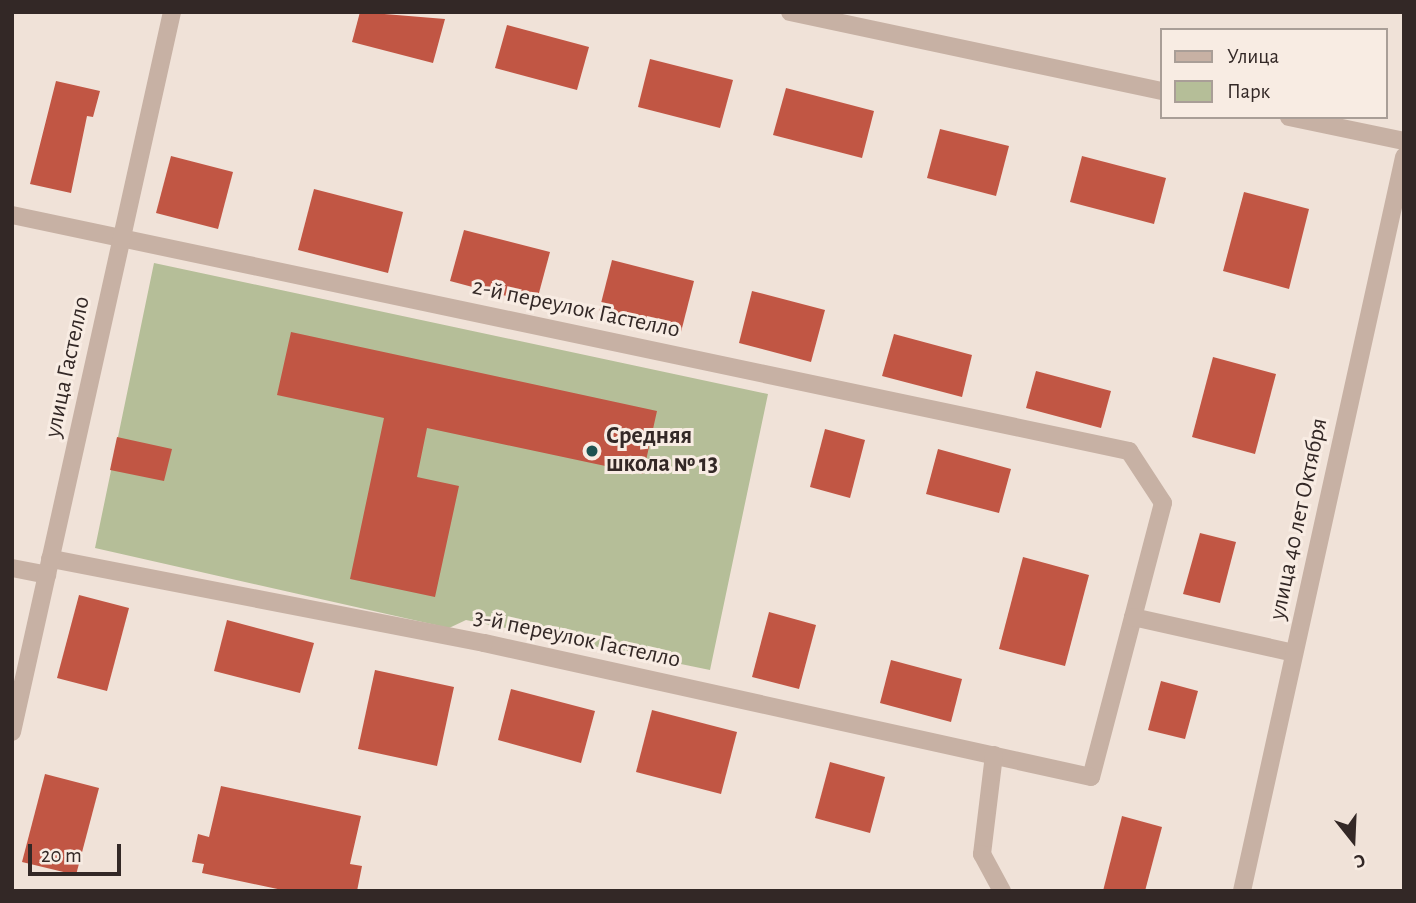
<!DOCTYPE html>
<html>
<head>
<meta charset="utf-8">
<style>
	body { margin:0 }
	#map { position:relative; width:1416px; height:903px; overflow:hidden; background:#f0e2d8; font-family:"Alegreya Sans",sans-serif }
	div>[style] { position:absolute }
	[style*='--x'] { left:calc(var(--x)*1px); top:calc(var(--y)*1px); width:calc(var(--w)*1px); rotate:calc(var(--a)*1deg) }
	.green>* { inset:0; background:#b5be98 }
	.building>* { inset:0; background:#c15644 }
	.minor>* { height:18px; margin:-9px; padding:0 9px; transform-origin:9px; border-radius:9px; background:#c7b1a4 }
	.dots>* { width:19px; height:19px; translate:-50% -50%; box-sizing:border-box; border:4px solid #f8ece3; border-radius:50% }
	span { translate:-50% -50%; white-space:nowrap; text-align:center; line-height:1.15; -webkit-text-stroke:6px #f8ece3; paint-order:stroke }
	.street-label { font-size:24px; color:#332826 }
	.poi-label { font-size:24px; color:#332826; font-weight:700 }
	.left { translate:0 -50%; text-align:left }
	.frame { position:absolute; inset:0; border:14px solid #332826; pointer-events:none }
	.legend { position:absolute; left:1160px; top:28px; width:228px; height:91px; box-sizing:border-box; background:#f8ece3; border:2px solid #a99e97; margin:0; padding:9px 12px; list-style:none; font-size:21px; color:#332826 }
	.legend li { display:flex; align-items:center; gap:14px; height:35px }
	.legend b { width:35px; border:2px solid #a99e97 }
	.north { position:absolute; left:1318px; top:805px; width:70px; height:70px; -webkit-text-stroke:5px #f8ece3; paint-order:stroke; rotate:162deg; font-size:19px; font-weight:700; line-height:28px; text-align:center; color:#332826 }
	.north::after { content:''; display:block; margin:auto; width:24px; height:32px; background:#332826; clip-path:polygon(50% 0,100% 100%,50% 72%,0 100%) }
	.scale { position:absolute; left:28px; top:844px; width:93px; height:32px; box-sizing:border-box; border:4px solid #332826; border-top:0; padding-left:9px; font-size:21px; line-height:24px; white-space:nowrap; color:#332826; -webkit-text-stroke:5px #f8ece3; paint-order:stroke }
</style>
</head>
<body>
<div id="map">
	<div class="green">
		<i style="clip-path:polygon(154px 263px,768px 394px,710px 670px,466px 620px,449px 628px,95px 548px)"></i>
	</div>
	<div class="building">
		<i style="clip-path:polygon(360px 12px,445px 19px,433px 63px,352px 42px)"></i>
		<i style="clip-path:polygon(507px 25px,589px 47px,577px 90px,495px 68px)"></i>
		<i style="clip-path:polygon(650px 59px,733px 80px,720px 128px,638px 107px)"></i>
		<i style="clip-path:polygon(56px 81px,100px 91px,93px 117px,87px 116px,71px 193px,30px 184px)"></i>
		<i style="clip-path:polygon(786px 88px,874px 111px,862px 158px,773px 135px)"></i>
		<i style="clip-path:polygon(940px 129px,1009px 146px,996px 196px,927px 178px)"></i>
		<i style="clip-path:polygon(171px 156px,233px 172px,218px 229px,156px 213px)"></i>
		<i style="clip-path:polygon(1082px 156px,1166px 178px,1154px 224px,1070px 202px)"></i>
		<i style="clip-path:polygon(314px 189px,403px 212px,388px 273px,298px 250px)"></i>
		<i style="clip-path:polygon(1244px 192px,1309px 209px,1289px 289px,1223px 271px)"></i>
		<i style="clip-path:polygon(464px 230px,550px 252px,536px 304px,450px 281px)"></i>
		<i style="clip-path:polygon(612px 260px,694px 281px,681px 332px,599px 311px)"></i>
		<i style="clip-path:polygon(752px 291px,825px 310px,811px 362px,739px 343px)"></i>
		<i style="clip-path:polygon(291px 332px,657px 411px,643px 474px,427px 428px,417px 477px,459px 486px,435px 597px,350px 579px,384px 418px,277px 395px)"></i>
		<i style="clip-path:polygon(894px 334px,972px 355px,962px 397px,882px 376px)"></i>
		<i style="clip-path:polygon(1213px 357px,1276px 374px,1255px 454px,1192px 437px)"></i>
		<i style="clip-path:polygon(1036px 371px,1111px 391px,1101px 428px,1026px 408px)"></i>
		<i style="clip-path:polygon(825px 429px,865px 440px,850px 498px,810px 487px)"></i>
		<i style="clip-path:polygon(117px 437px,172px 449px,164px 481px,110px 470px)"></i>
		<i style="clip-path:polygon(938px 449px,1011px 469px,999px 513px,926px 494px)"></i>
		<i style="clip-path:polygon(1200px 533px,1236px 542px,1220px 603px,1183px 594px)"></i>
		<i style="clip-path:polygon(1023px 557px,1089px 575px,1065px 666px,999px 649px)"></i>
		<i style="clip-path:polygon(79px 595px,129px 608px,107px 691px,57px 678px)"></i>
		<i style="clip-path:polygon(769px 612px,816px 625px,799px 689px,752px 677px)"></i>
		<i style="clip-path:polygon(227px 620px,314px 643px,300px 693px,214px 671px)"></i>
		<i style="clip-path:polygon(891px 660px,962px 679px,951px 722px,880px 703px)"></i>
		<i style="clip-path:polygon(375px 670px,454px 687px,437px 766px,358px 749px)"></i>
		<i style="clip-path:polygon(1161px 681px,1198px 691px,1185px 739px,1148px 730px)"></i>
		<i style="clip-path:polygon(511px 689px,595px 711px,581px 763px,498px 740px)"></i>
		<i style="clip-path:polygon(652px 710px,737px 732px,721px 794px,636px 772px)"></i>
		<i style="clip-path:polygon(830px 762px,885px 777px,870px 833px,815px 818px)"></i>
		<i style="clip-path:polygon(45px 774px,99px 788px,76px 875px,22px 862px)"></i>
		<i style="clip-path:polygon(221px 786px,361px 816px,350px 864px,362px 866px,357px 891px,287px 891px,202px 873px,204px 864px,192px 862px,198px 834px,209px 837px)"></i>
		<i style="clip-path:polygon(1122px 816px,1162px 827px,1145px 891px,1103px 891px)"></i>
	</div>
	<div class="minor">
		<i style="--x:790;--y:12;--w:380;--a:12"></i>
		<i style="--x:1289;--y:117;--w:117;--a:11.8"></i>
		<i style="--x:12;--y:215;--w:1142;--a:11.93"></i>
		<i style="--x:1129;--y:451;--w:62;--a:56.8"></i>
		<i style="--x:1163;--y:503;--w:283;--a:104.7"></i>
		<i style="--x:1091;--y:777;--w:622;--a:-167.55"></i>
		<i style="--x:484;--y:643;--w:442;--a:-169"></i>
		<i style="--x:12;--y:568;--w:36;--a:11"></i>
		<i style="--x:1133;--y:617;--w:165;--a:12.6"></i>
		<i style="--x:12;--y:732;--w:738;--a:-77.47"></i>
		<i style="--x:994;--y:755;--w:100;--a:96.9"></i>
		<i style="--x:982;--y:854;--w:42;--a:61.6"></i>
		<i style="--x:1242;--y:891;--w:752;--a:-77.55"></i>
	</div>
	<div class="dots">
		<i style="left:592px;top:451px;background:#1d5251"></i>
	</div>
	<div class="street-label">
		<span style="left:576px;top:309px;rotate:12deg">2-й переулок Гастелло</span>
		<span style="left:68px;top:367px;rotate:-78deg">улица Гастелло</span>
		<span style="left:1299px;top:519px;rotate:-78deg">улица 40 лет Октября</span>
		<span style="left:577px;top:639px;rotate:12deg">3-й переулок Гастелло</span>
	</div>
	<div class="poi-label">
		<span class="left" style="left:606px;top:451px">Средняя<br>школа № 13</span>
	</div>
	<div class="frame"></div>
	<ul class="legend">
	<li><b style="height:9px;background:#c7b1a4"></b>Улица</li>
	<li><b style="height:19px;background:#b5be98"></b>Парк</li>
	</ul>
	<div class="north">С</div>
	<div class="scale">20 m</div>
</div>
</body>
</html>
